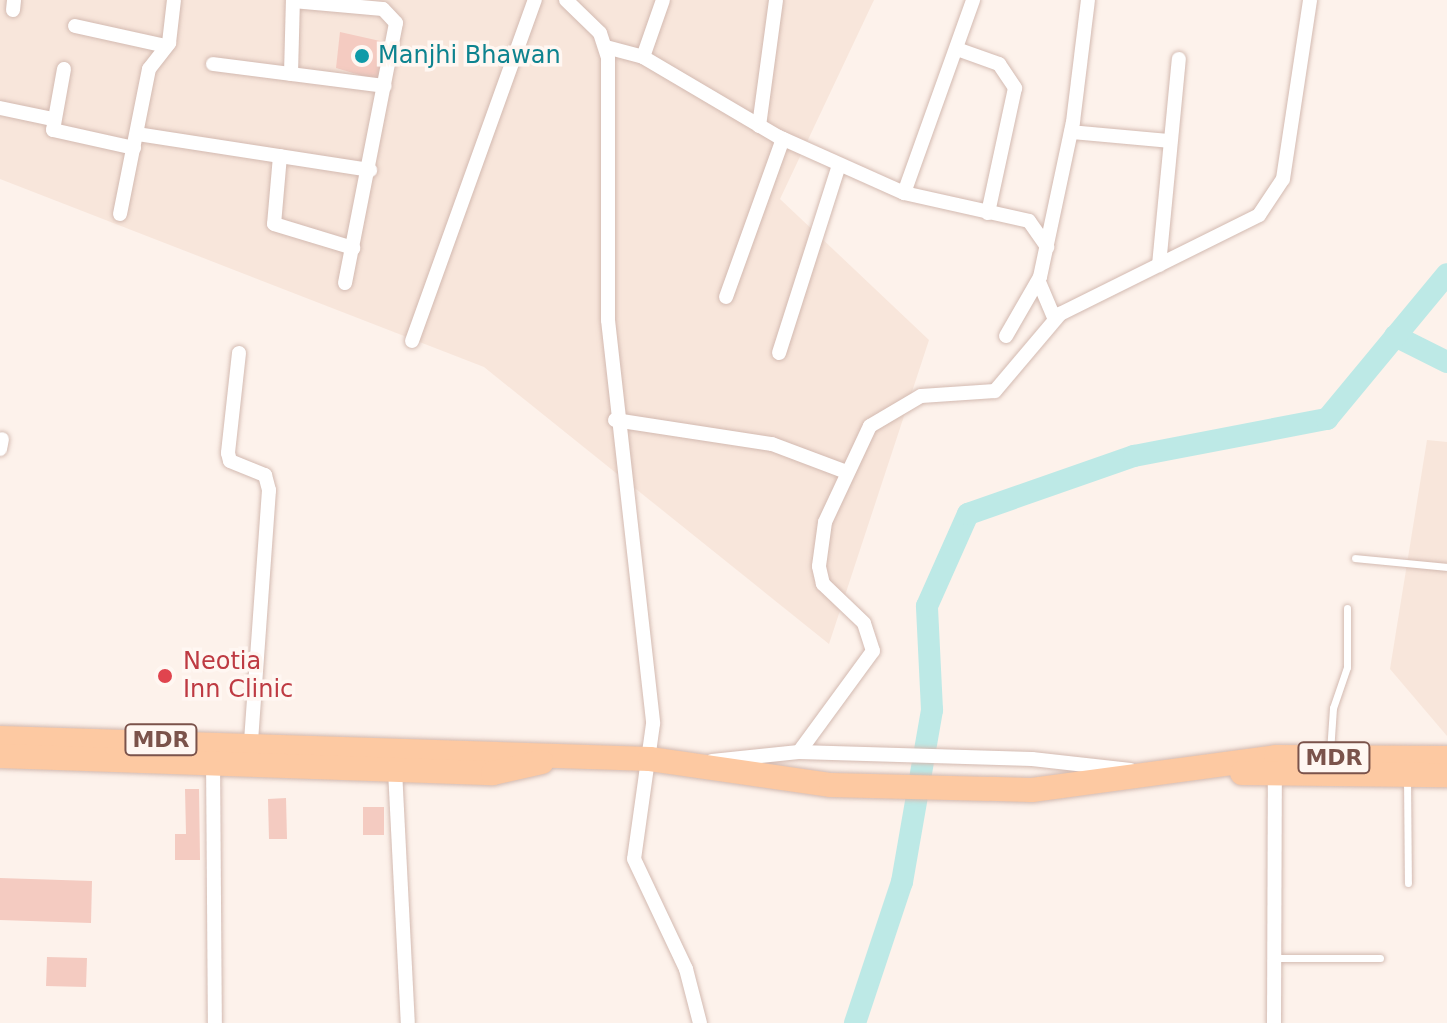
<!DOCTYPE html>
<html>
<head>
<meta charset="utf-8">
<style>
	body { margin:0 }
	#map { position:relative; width:1447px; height:1023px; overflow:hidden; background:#fdf2eb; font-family:"DejaVu Sans",sans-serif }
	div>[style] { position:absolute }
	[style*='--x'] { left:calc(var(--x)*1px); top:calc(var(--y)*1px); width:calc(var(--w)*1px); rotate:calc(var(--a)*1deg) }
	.residential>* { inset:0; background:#f8e6db }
	.river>* { height:22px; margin:-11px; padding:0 11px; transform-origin:11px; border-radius:11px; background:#bde9e6 }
	.building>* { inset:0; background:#f4cbc1 }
	.roads { filter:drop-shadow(0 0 2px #d3bab1) drop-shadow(0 0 2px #d3bab1) }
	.lane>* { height:7px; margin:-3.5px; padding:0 3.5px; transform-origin:3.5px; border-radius:3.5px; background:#fff }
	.street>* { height:14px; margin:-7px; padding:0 7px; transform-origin:7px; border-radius:7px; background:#fff }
	.primary>* { height:24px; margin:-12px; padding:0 12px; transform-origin:12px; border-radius:12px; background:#fdc9a2 }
	.dots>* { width:22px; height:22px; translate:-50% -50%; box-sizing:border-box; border:4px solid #fff7f2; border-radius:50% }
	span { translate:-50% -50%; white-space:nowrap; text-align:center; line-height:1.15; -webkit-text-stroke:7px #fff7f2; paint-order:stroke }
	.shield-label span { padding:2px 6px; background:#fff7f2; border:2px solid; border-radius:6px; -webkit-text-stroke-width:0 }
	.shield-label { font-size:22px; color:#7b534b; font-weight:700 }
	.culture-label { font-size:24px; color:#0d838f }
	.left { translate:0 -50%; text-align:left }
	.health-label { font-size:24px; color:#be3a42 }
</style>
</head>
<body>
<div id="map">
	<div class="residential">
		<i style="clip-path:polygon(0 0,874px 0,780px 199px,929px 340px,829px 644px,484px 367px,0 179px)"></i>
		<i style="clip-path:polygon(1427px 440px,1447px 442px,1447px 736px,1390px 669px)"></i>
	</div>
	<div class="river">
		<i style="--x:1395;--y:336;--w:58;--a:26.6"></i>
		<i style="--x:855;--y:1023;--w:149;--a:-71.6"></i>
		<i style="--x:902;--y:882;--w:175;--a:-80.1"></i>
		<i style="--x:932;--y:710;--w:104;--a:-92.8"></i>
		<i style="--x:927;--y:606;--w:101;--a:-66"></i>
		<i style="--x:968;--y:514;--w:176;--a:-19.3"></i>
		<i style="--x:1134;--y:456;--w:197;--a:-10.9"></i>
		<i style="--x:1327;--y:419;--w:188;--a:-50.4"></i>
	</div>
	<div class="building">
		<i style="clip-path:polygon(340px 32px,389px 43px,380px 81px,336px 68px)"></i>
		<i style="clip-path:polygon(185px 789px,199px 789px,200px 860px,175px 860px,175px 834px,186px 834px)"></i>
		<i style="clip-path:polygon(286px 798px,287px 839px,269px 839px,268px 799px)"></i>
		<i style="clip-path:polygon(363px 807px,384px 807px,384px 835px,363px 835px)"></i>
		<i style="clip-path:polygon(0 878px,92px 881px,91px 923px,0 920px)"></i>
		<i style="clip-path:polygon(47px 957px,87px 958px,86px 987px,46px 986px)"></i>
	</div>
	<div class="roads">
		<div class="lane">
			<i style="--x:1355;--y:558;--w:92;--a:5.6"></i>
			<i style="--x:1330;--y:752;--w:44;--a:-86.1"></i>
			<i style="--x:1333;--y:708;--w:43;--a:-71.1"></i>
			<i style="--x:1347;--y:667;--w:59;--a:-90"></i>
			<i style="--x:1407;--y:777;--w:106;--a:89.5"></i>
			<i style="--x:1276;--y:958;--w:104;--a:0"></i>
		</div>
		<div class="street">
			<i style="--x:566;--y:0;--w:47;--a:44.1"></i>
			<i style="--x:600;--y:33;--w:26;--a:72"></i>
			<i style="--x:608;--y:58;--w:262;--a:90"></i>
			<i style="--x:608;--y:320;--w:406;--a:83.6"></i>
			<i style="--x:653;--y:724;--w:136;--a:98"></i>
			<i style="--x:634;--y:859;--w:122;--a:64.7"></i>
			<i style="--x:686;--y:969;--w:56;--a:75.5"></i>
			<i style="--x:293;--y:1;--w:90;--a:5.1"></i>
			<i style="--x:383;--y:9;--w:19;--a:47"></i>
			<i style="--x:396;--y:23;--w:265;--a:101.1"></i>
			<i style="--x:13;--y:10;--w:10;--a:-84"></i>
			<i style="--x:75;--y:26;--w:93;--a:12.4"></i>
			<i style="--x:606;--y:47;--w:38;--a:15"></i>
			<i style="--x:643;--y:57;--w:158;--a:30.5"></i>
			<i style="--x:779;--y:137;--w:137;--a:24.1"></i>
			<i style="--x:904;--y:193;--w:128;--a:12.6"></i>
			<i style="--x:1029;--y:221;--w:32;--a:55"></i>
			<i style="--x:957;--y:49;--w:45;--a:19.7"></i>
			<i style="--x:999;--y:64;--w:29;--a:56"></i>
			<i style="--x:1015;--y:88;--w:128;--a:102.2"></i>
			<i style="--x:643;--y:57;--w:60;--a:-70.7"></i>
			<i style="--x:213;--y:64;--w:173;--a:7.3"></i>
			<i style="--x:64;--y:69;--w:62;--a:100.2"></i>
			<i style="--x:53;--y:130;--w:83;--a:12.5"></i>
			<i style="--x:291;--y:74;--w:74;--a:-88.5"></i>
			<i style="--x:0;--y:108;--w:53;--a:11.9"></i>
			<i style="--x:759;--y:126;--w:127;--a:-82.3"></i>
			<i style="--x:1071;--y:132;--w:99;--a:5.2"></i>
			<i style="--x:137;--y:134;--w:236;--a:8.8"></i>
			<i style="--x:280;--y:156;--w:68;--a:95"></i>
			<i style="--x:274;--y:224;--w:83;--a:16.9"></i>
			<i style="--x:904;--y:193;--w:205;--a:-70.3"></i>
			<i style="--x:120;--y:214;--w:148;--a:-78.7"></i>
			<i style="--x:149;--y:69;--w:33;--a:-52"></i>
			<i style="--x:169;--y:43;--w:43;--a:-83.4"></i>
			<i style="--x:1159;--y:265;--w:207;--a:-84.5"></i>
			<i style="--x:1039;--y:282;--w:39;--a:67"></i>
			<i style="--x:726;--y:297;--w:168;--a:-70.2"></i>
			<i style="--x:1006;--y:336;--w:68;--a:-60"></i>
			<i style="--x:1040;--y:277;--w:158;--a:-78"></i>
			<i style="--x:1073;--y:122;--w:123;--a:-83"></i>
			<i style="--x:412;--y:341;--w:363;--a:-70.2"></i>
			<i style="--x:239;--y:353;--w:101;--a:96.3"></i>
			<i style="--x:228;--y:453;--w:8;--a:76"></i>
			<i style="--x:230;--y:461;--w:38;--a:22"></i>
			<i style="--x:265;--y:475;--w:16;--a:75"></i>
			<i style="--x:269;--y:490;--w:264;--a:94.1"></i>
			<i style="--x:779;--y:353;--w:197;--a:-72.3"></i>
			<i style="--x:615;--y:420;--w:159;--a:8.7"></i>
			<i style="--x:772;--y:444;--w:77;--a:20.6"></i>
			<i style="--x:0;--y:449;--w:10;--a:-79"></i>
			<i style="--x:799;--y:752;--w:125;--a:-53.8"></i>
			<i style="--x:873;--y:651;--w:29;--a:-108"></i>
			<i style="--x:864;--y:623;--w:57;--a:-136.4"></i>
			<i style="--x:823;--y:584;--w:18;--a:-103"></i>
			<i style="--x:819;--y:566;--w:44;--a:-82.2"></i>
			<i style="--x:825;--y:522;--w:106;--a:-64.9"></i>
			<i style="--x:870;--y:426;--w:59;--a:-30.5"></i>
			<i style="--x:921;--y:396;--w:74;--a:-3.9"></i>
			<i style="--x:995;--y:391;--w:101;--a:-49.8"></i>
			<i style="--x:1060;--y:314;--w:222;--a:-26.4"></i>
			<i style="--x:1259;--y:215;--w:43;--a:-56.3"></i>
			<i style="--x:1283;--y:179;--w:181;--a:-81.4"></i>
			<i style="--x:213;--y:756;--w:267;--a:89.6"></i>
			<i style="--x:712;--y:761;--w:87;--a:-5.9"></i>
			<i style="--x:799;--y:752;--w:233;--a:1.7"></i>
			<i style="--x:1032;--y:759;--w:99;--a:6.4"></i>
			<i style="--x:395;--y:770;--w:253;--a:87.1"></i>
			<i style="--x:1274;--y:1023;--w:249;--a:-89.8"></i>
		</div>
		<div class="primary">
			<i style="--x:0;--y:738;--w:650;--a:1.85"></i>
			<i style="--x:650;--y:759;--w:183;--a:8.2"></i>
			<i style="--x:831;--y:785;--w:201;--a:1.4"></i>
			<i style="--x:1032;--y:790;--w:246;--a:-7.7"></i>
			<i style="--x:1276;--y:757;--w:171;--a:0.3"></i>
			<i style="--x:0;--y:756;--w:493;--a:2"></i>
			<i style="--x:493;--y:773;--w:50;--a:-12.7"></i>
			<i style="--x:1242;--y:773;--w:205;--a:0.6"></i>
		</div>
	</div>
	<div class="dots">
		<i style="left:362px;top:56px;background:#0f9aa8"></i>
		<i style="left:165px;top:676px;background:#e0444e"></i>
	</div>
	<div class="shield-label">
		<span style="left:161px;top:740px">MDR</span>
		<span style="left:1334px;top:758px">MDR</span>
	</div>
	<div class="culture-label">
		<span class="left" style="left:378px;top:56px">Manjhi Bhawan</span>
	</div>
	<div class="health-label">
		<span class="left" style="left:183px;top:676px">Neotia<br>Inn Clinic</span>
	</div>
</div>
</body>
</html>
